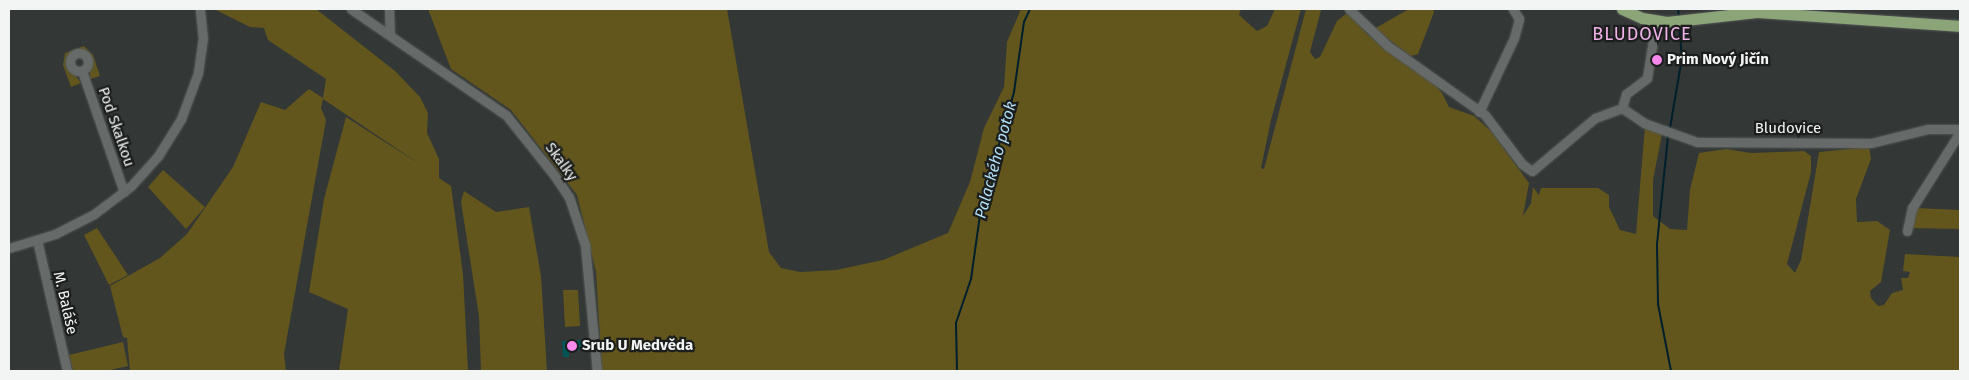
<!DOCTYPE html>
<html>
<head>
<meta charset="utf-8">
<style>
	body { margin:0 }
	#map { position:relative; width:1969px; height:380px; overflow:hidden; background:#333735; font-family:"Fira Sans",sans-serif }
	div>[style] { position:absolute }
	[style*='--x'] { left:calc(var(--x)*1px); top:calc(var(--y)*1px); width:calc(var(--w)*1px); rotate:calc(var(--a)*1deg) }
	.green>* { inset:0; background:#62561d }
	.stream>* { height:2px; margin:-1px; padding:0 1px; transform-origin:1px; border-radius:1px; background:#001f2d }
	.building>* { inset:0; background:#015556 }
	.roads { filter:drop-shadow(0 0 1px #535755) drop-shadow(0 0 1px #535755) }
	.minor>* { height:9px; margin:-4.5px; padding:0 4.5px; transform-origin:4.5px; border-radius:4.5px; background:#666b69 }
	.minor>.ring { margin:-4.5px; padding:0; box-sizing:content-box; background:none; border:9px solid #666b69; border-radius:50% }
	.major>* { height:11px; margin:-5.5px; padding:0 5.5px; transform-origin:5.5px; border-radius:5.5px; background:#8ca578 }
	.dots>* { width:14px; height:14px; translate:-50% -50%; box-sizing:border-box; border:2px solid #1c1e1d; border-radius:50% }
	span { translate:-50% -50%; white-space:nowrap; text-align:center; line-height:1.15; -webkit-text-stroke:4.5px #1c1e1d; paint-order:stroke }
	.poi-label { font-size:15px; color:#f2f5f3; font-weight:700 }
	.left { translate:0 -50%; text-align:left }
	.street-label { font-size:15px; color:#f2f5f3 }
	.water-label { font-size:16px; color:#b1dff7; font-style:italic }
	.quarter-label { font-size:18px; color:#f0b2e8; letter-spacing:1px }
	.frame { position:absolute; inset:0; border:10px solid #f2f5f3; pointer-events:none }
</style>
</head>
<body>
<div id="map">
	<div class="green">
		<i style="clip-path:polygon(214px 9px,316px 9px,395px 71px,420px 97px,428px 113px,427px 133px,439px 159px,439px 178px,451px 186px,463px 274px,468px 371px,339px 371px,348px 309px,309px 292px,324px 199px,346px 117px,421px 165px,323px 99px,321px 108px,326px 120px,284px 354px,286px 371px,130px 371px,127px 338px,123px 337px,110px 286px,160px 258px,187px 234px,233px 167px,261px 102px,285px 110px,309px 89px,323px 98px,326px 79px,268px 40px,264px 28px,250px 27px)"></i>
		<i style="clip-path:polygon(428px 9px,727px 9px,769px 252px,781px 268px,800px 272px,836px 270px,883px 260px,948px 233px,970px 182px,984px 128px,1004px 87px,1007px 42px,1021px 9px,1241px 9px,1239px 15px,1257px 31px,1267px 26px,1275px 9px,1301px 9px,1271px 120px,1261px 168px,1264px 169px,1306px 9px,1321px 10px,1310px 52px,1315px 59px,1320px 57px,1337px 21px,1347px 13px,1368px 35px,1414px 71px,1422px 70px,1442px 93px,1449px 107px,1474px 116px,1491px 131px,1529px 183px,1523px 216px,1531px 203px,1533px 187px,1539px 195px,1541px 188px,1598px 188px,1609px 195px,1609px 207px,1620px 230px,1636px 234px,1645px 126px,1662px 134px,1653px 180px,1653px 216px,1670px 229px,1687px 230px,1690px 190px,1699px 153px,1726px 149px,1751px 153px,1804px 151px,1811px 156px,1811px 172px,1787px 264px,1795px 273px,1801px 260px,1819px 152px,1869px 147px,1871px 159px,1856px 199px,1857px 222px,1877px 221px,1890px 230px,1881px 282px,1870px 291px,1871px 298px,1878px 306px,1884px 305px,1892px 293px,1903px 290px,1901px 278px,1908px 278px,1910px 272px,1903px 271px,1905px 254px,1960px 257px,1960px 371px,602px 371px,596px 272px,577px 195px,511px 110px,451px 69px)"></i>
		<i style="clip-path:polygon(1409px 9px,1433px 9px,1434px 12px,1418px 54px,1411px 56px,1374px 29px)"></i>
		<i style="clip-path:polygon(84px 46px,93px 55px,100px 76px,90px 79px,89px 55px,75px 51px,67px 64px,81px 83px,71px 87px,63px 65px,65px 53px)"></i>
		<i style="clip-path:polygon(163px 170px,205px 207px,186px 229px,148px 187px)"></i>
		<i style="clip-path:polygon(464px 191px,496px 212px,529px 207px,541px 276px,547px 371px,481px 371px,479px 316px,461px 202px)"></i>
		<i style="clip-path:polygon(1915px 208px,1960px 210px,1960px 229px,1909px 228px)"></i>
		<i style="clip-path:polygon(97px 228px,128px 275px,109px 285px,84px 235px)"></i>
		<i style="clip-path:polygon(563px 290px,578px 290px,580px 326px,565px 327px)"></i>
		<i style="clip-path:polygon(123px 342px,128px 366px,106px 371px,73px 371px,69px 355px)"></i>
	</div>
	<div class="stream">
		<i style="--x:1678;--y:9;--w:8;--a:83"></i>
		<i style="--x:1670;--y:128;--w:71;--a:-80.3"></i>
		<i style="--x:1682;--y:58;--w:34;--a:-95"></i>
		<i style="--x:1668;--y:136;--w:110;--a:95.8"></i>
		<i style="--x:1657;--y:245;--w:59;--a:89"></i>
		<i style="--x:1658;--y:304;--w:68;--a:79"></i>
		<i style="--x:957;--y:371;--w:48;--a:-91.2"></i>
		<i style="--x:956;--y:323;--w:46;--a:-71.2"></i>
		<i style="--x:971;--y:279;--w:72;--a:-82"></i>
		<i style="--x:981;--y:208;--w:121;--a:-74.1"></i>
		<i style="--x:1014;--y:92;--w:71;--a:-81.9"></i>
		<i style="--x:1024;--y:22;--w:14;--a:-65"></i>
	</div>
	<div class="building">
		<i style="clip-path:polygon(581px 340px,582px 350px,569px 351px,569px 357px,563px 357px,562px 341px)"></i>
	</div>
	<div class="roads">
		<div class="minor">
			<i style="--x:351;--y:9;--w:188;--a:34.4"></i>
			<i style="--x:506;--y:115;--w:77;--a:51.3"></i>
			<i style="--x:554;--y:175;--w:27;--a:56"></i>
			<i style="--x:569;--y:197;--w:51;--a:71.6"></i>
			<i style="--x:585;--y:245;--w:127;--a:84.6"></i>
			<i style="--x:389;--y:9;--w:26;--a:88"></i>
			<i style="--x:1349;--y:9;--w:54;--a:43.5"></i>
			<i style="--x:1388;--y:46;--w:119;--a:35.4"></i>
			<i style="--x:1485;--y:115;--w:61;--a:52.9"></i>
			<i style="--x:1522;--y:164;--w:12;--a:35"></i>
			<i style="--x:1532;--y:171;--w:82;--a:-40.1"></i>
			<i style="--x:1595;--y:118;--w:29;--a:-20"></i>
			<i class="ring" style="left:70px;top:53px;width:9px;height:9px"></i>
			<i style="--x:82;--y:71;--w:128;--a:70.9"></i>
			<i style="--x:1622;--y:108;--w:27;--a:34"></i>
			<i style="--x:1644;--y:123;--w:56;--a:19.7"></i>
			<i style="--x:1697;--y:142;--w:174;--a:0.3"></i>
			<i style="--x:1871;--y:143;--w:59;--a:-13.8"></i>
			<i style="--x:1928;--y:129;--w:32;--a:0"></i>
			<i style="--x:1622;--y:108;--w:15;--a:-74"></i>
			<i style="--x:1626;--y:94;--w:26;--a:-37"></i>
			<i style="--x:1647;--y:78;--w:58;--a:-81"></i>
			<i style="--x:1479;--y:112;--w:82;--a:-64.7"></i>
			<i style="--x:1514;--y:38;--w:20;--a:-75"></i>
			<i style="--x:1519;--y:19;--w:12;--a:-121"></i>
			<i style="--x:1907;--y:231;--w:24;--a:-78"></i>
			<i style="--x:1912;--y:208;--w:90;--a:-57.7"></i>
			<i style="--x:37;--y:240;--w:134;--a:77.1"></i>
			<i style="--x:9;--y:248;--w:48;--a:-16.9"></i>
			<i style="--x:55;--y:234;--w:44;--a:-27.1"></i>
			<i style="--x:94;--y:214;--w:46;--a:-37.1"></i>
			<i style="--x:131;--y:186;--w:40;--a:-48"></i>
			<i style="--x:158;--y:156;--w:44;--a:-58.1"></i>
			<i style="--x:181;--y:119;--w:49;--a:-69.7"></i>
			<i style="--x:198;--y:73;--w:34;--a:-82"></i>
			<i style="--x:203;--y:39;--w:30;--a:-96"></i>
		</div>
		<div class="major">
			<i style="--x:1622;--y:9;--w:22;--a:24"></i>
			<i style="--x:1642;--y:18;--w:25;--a:9"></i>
			<i style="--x:1667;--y:22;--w:90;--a:-6.4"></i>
			<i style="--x:1756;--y:12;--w:204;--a:3.9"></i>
		</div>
	</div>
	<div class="dots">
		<i style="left:1657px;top:60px;background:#f788ec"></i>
		<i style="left:572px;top:346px;background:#f788ec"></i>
	</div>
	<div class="poi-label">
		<span class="left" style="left:1667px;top:60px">Prim Nový Jičín</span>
		<span class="left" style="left:582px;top:346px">Srub U Medvěda</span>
	</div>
	<div class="street-label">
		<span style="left:116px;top:127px;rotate:71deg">Pod Skalkou</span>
		<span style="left:1788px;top:129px">Bludovice</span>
		<span style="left:561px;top:162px;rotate:54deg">Skalky</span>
		<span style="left:65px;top:303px;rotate:77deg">M. Baláše</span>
	</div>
	<div class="water-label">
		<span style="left:996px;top:160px;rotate:-75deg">Palackého potok</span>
	</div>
	<div class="quarter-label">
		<span style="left:1642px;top:34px">BLUDOVICE</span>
	</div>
	<div class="frame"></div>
</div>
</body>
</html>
